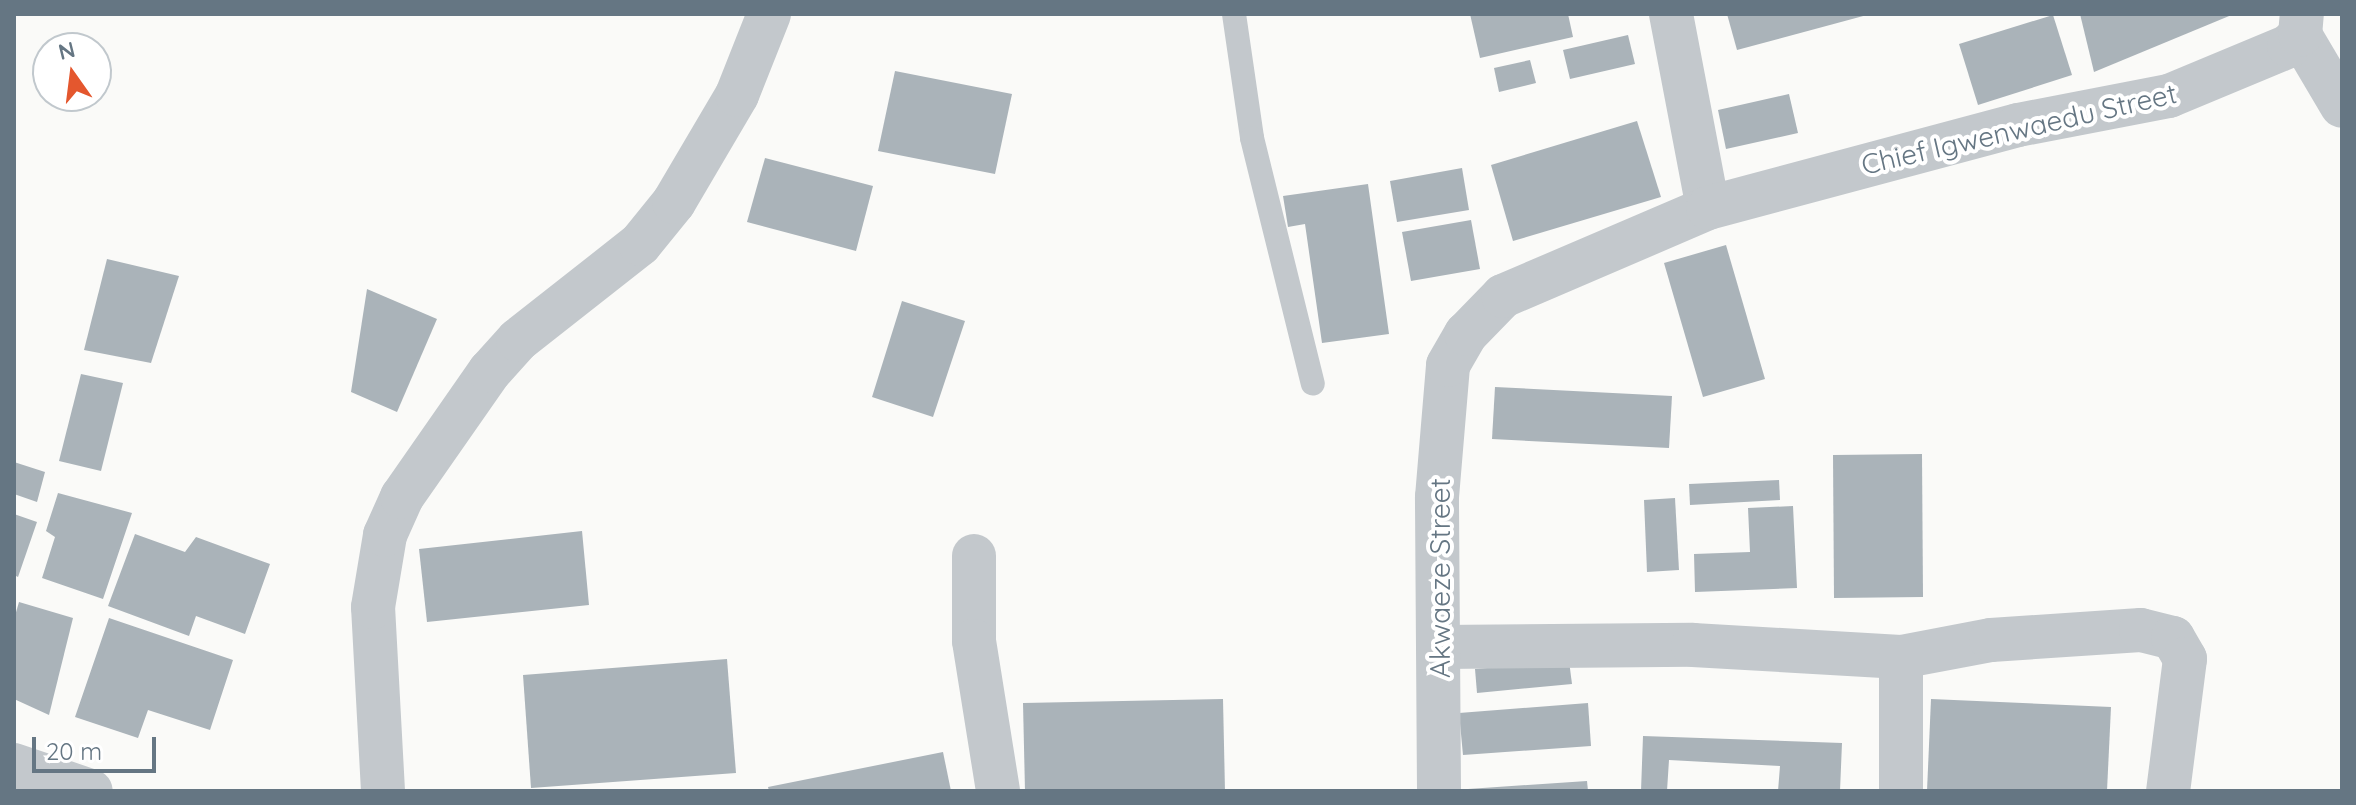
<!DOCTYPE html>
<html>
<head>
<meta charset="utf-8">
<style>
	body { margin:0 }
	#map { position:relative; width:2356px; height:805px; overflow:hidden; background:#fafaf8; font-family:Quicksand,sans-serif }
	div>[style] { position:absolute }
	[style*='--x'] { left:calc(var(--x)*1px); top:calc(var(--y)*1px); width:calc(var(--w)*1px); rotate:calc(var(--a)*1deg) }
	.building>* { inset:0; background:#aab3b9 }
	.lane>* { height:24px; margin:-12px; padding:0 12px; transform-origin:12px; border-radius:12px; background:#c3c8cc }
	.street>* { height:44px; margin:-22px; padding:0 22px; transform-origin:22px; border-radius:22px; background:#c3c8cc }
	span { translate:-50% -50%; white-space:nowrap; text-align:center; line-height:1.15; -webkit-text-stroke:8px #fff; paint-order:stroke }
	.street-label { font-size:28px; color:#657683 }
	.frame { position:absolute; inset:0; border:16px solid #657683; pointer-events:none }
	.north { position:absolute; left:32px; top:32px; width:80px; height:80px; box-sizing:border-box; background:#fff; border:2px solid #c1c8cd; border-radius:50%; rotate:346deg; font-size:22px; font-weight:700; line-height:32px; text-align:center; color:#657683 }
	.north::after { content:''; display:block; margin:auto; width:28px; height:36px; background:#e4572e; clip-path:polygon(50% 0,100% 100%,50% 72%,0 100%) }
	.scale { position:absolute; left:32px; top:737px; width:124px; height:36px; box-sizing:border-box; border:4px solid #657683; border-top:0; padding-left:10px; font-size:24px; line-height:28px; white-space:nowrap; color:#657683; -webkit-text-stroke:6px #fff; paint-order:stroke }
</style>
</head>
<body>
<div id="map">
	<div class="building">
		<i style="clip-path:polygon(1470px 14px,1568px 14px,1573px 37px,1480px 58px)"></i>
		<i style="clip-path:polygon(1727px 14px,1866px 14px,1867px 15px,1737px 50px)"></i>
		<i style="clip-path:polygon(2080px 14px,2234px 14px,2094px 72px)"></i>
		<i style="clip-path:polygon(2053px 15px,2072px 75px,1978px 105px,1959px 44px)"></i>
		<i style="clip-path:polygon(1628px 35px,1635px 64px,1570px 79px,1563px 50px)"></i>
		<i style="clip-path:polygon(1530px 60px,1536px 83px,1499px 92px,1494px 68px)"></i>
		<i style="clip-path:polygon(895px 71px,1012px 94px,995px 174px,878px 151px)"></i>
		<i style="clip-path:polygon(1789px 94px,1798px 133px,1726px 149px,1718px 110px)"></i>
		<i style="clip-path:polygon(1637px 121px,1661px 197px,1513px 241px,1491px 165px)"></i>
		<i style="clip-path:polygon(765px 158px,873px 186px,856px 251px,747px 222px)"></i>
		<i style="clip-path:polygon(1462px 168px,1469px 210px,1397px 222px,1390px 181px)"></i>
		<i style="clip-path:polygon(1368px 184px,1389px 334px,1322px 343px,1305px 224px,1288px 227px,1283px 196px)"></i>
		<i style="clip-path:polygon(1471px 220px,1480px 269px,1411px 281px,1402px 232px)"></i>
		<i style="clip-path:polygon(1726px 245px,1765px 379px,1703px 397px,1664px 263px)"></i>
		<i style="clip-path:polygon(107px 259px,179px 276px,151px 363px,84px 350px)"></i>
		<i style="clip-path:polygon(367px 289px,437px 319px,397px 412px,351px 392px)"></i>
		<i style="clip-path:polygon(902px 301px,965px 321px,933px 417px,872px 397px)"></i>
		<i style="clip-path:polygon(81px 374px,123px 383px,101px 471px,59px 461px)"></i>
		<i style="clip-path:polygon(1495px 387px,1672px 396px,1669px 448px,1492px 439px)"></i>
		<i style="clip-path:polygon(1922px 454px,1923px 597px,1834px 598px,1833px 455px)"></i>
		<i style="clip-path:polygon(14px 462px,45px 472px,37px 502px,14px 494px)"></i>
		<i style="clip-path:polygon(1779px 480px,1780px 500px,1690px 505px,1689px 484px)"></i>
		<i style="clip-path:polygon(58px 493px,132px 513px,103px 599px,42px 578px,55px 537px,46px 531px)"></i>
		<i style="clip-path:polygon(1675px 498px,1679px 570px,1647px 572px,1644px 500px)"></i>
		<i style="clip-path:polygon(1793px 506px,1797px 588px,1695px 592px,1694px 554px,1750px 552px,1748px 508px)"></i>
		<i style="clip-path:polygon(14px 514px,37px 522px,18px 577px,14px 575px)"></i>
		<i style="clip-path:polygon(582px 531px,589px 605px,427px 622px,419px 549px)"></i>
		<i style="clip-path:polygon(135px 534px,185px 552px,196px 537px,270px 564px,245px 634px,196px 616px,189px 636px,108px 606px)"></i>
		<i style="clip-path:polygon(19px 602px,73px 618px,49px 715px,14px 699px,14px 619px)"></i>
		<i style="clip-path:polygon(109px 618px,233px 660px,210px 730px,148px 710px,138px 738px,75px 717px)"></i>
		<i style="clip-path:polygon(727px 659px,736px 773px,531px 788px,523px 675px)"></i>
		<i style="clip-path:polygon(1569px 661px,1572px 684px,1477px 693px,1475px 669px)"></i>
		<i style="clip-path:polygon(1223px 699px,1225px 791px,1025px 791px,1023px 703px)"></i>
		<i style="clip-path:polygon(1931px 699px,2111px 707px,2107px 791px,1927px 791px)"></i>
		<i style="clip-path:polygon(1588px 703px,1591px 746px,1463px 755px,1459px 713px)"></i>
		<i style="clip-path:polygon(1643px 736px,1842px 743px,1840px 791px,1778px 791px,1780px 766px,1669px 760px,1667px 791px,1641px 791px)"></i>
		<i style="clip-path:polygon(943px 752px,951px 791px,769px 791px,768px 787px)"></i>
		<i style="clip-path:polygon(1587px 781px,1588px 791px,1469px 791px,1468px 789px)"></i>
	</div>
	<div class="lane">
		<i style="--x:1234;--y:14;--w:125;--a:81.7"></i>
		<i style="--x:1252;--y:138;--w:253;--a:76.1"></i>
	</div>
	<div class="street">
		<i style="--x:1671;--y:14;--w:197;--a:79.2"></i>
		<i style="--x:2300;--y:35;--w:82;--a:59.4"></i>
		<i style="--x:974;--y:556;--w:85;--a:90"></i>
		<i style="--x:974;--y:641;--w:152;--a:80.9"></i>
		<i style="--x:1440;--y:647;--w:253;--a:-0.5"></i>
		<i style="--x:1693;--y:645;--w:208;--a:3.3"></i>
		<i style="--x:1901;--y:657;--w:92;--a:-10.7"></i>
		<i style="--x:1991;--y:640;--w:150;--a:-3.8"></i>
		<i style="--x:2141;--y:630;--w:33;--a:14"></i>
		<i style="--x:2173;--y:638;--w:24;--a:60"></i>
		<i style="--x:2185;--y:659;--w:133;--a:97.3"></i>
		<i style="--x:1901;--y:657;--w:134;--a:90"></i>
		<i style="--x:14;--y:765;--w:81;--a:18.7"></i>
		<i style="--x:383;--y:791;--w:184;--a:-93.1"></i>
		<i style="--x:373;--y:607;--w:73;--a:-80.5"></i>
		<i style="--x:385;--y:535;--w:42;--a:-65.9"></i>
		<i style="--x:402;--y:497;--w:154;--a:-55.1"></i>
		<i style="--x:490;--y:371;--w:42;--a:-47.9"></i>
		<i style="--x:518;--y:340;--w:155;--a:-38.2"></i>
		<i style="--x:640;--y:244;--w:54;--a:-51"></i>
		<i style="--x:674;--y:202;--w:124;--a:-59.5"></i>
		<i style="--x:737;--y:95;--w:87;--a:-68.4"></i>
		<i style="--x:1439;--y:791;--w:294;--a:-90.4"></i>
		<i style="--x:1437;--y:497;--w:132;--a:-85.2"></i>
		<i style="--x:1448;--y:365;--w:36;--a:-60"></i>
		<i style="--x:1466;--y:334;--w:53;--a:-45.8"></i>
		<i style="--x:1503;--y:296;--w:223;--a:-23.2"></i>
		<i style="--x:1708;--y:208;--w:321;--a:-15"></i>
		<i style="--x:2018;--y:125;--w:154;--a:-10.9"></i>
		<i style="--x:2169;--y:96;--w:130;--a:-22.6"></i>
		<i style="--x:2289;--y:46;--w:16;--a:-45"></i>
		<i style="--x:2300;--y:35;--w:21;--a:-85"></i>
	</div>
	<div class="street-label">
		<span style="left:2019px;top:129px;rotate:-13deg">Chief Igwenwaedu Street</span>
		<span style="left:1440px;top:578px;rotate:-90deg">Akwaeze Street</span>
	</div>
	<div class="frame"></div>
	<div class="north">N</div>
	<div class="scale">20 m</div>
</div>
</body>
</html>
